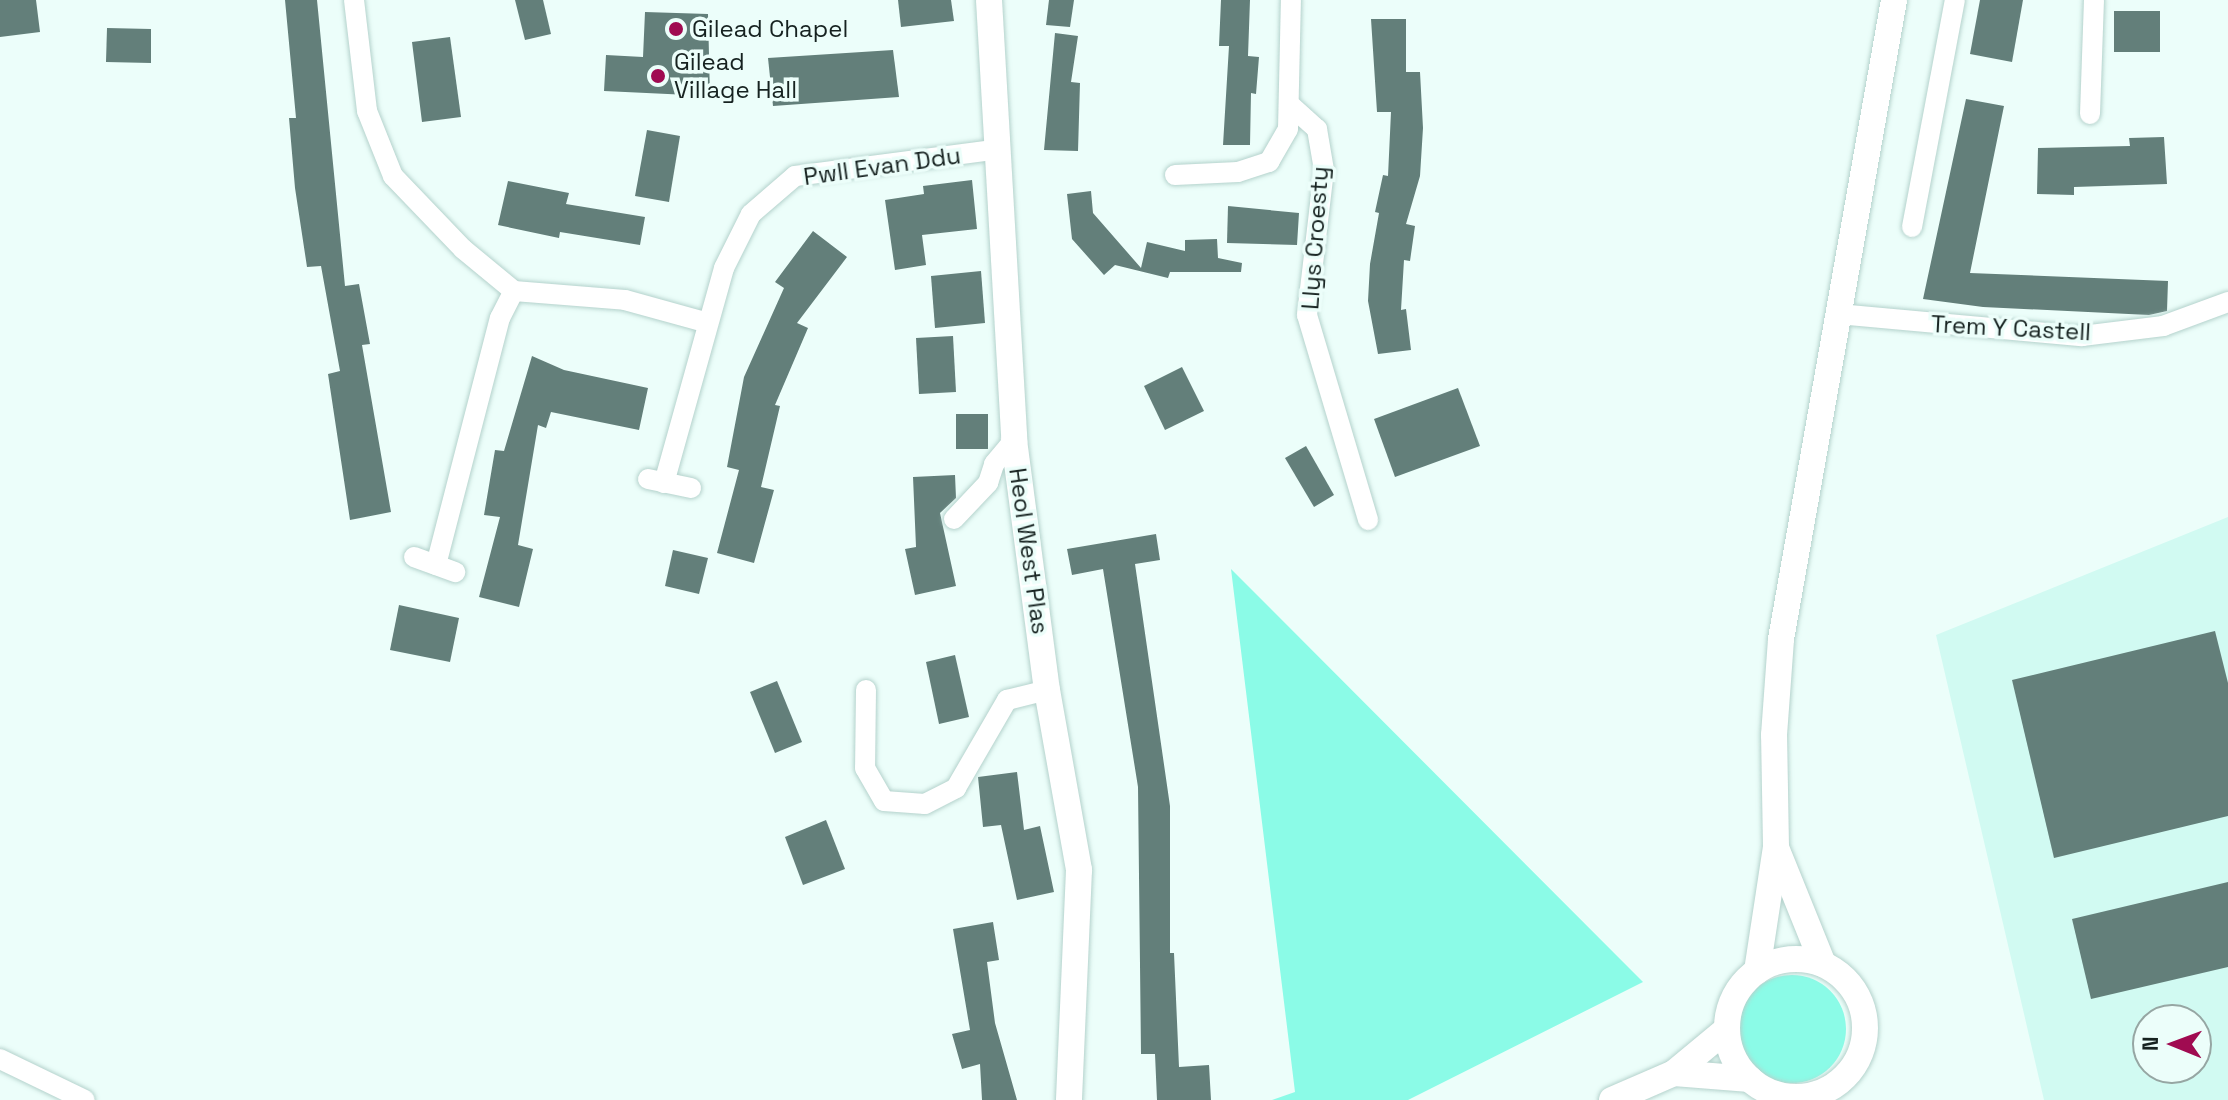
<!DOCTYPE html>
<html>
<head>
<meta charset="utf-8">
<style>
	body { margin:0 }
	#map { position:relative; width:2228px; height:1100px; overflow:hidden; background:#ecfefa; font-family:"Space Grotesk",sans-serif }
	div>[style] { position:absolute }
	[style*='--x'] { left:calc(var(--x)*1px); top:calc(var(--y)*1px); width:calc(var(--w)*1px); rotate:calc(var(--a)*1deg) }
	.built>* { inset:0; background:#d1faf2 }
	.green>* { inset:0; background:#8bfbe7 }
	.round { border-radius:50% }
	.building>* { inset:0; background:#637f7a }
	.roads { filter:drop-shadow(0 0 2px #b4d2cc) drop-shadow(0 0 2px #b4d2cc) }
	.minor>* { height:20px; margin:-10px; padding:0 10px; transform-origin:10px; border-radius:10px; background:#fff }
	.tertiary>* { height:26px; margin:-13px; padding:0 13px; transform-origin:13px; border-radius:13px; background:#fff }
	.tertiary>.ring { margin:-13px; padding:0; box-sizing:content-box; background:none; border:26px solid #fff; border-radius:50% }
	.dots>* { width:22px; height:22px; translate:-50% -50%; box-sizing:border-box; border:4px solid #ecfefa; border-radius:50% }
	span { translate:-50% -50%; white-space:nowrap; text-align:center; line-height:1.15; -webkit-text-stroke:7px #ecfefa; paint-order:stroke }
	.poi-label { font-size:24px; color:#162220 }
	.left { translate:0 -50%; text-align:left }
	.street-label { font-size:24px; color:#162220 }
	.north { position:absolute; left:2132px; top:1004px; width:80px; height:80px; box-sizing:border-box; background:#ecfefa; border:2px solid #96a6a3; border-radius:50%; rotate:271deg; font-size:22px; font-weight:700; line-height:32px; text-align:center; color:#162220 }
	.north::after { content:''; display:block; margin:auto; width:28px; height:36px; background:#a00b51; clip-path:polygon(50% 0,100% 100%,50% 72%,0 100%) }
</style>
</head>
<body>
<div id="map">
	<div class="built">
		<i style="clip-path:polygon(evenodd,2228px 517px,2228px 1100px,2044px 1100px,1936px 635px,2228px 517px,2148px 1020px,2196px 1020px,2196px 1068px,2148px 1068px,2148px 1020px)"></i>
	</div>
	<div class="green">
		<i style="clip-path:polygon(1231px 569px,1643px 982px,1408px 1100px,1272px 1100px,1295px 1092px)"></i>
		<i class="round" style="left:1738px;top:975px;width:108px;height:108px"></i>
	</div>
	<div class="building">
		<i style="clip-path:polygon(0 0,36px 0,40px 32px,0 37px)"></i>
		<i style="clip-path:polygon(285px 0,317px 0,345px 286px,359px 284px,370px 344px,362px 345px,391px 512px,350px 520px,328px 374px,340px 371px,321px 266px,307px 267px,295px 188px,289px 118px,296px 118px)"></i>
		<i style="clip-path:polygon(515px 0,543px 0,551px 34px,525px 40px)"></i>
		<i style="clip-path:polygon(898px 0,951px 0,954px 21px,901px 27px)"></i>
		<i style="clip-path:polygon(1049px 0,1074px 0,1070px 27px,1046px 25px)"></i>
		<i style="clip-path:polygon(1221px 0,1250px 0,1248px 56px,1259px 57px,1256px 94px,1251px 93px,1250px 145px,1223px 145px,1229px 46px,1219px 46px)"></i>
		<i style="clip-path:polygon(1980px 0,2023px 0,2012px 62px,1970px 54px)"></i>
		<i style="clip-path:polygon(2114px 11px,2160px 11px,2160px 52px,2114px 52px)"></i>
		<i style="clip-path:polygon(645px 12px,708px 14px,710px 96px,604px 91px,606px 55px,643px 57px)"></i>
		<i style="clip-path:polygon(1371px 19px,1406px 19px,1406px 72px,1420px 72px,1423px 128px,1420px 176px,1406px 224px,1415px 226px,1410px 261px,1404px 260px,1401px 310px,1406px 309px,1411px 350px,1378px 354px,1368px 301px,1370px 264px,1379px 213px,1375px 212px,1383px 175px,1388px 176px,1391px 112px,1377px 112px)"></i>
		<i style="clip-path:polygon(107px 28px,151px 29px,151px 63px,106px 62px)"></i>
		<i style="clip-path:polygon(1055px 33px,1078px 36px,1071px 82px,1080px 83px,1078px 151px,1044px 150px)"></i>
		<i style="clip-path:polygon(450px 37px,461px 117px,422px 122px,412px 42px)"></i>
		<i style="clip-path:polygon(893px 50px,899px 97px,773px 106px,768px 58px)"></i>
		<i style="clip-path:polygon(1966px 99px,2004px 106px,1970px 273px,2168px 281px,2167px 311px,2149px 315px,1983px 307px,1923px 299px)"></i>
		<i style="clip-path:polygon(647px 130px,680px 136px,669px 202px,635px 196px)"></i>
		<i style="clip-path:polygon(2164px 137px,2167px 184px,2074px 187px,2074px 195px,2037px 194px,2038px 148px,2130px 146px,2129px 138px)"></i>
		<i style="clip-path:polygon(972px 180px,977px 229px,922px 235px,926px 265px,895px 270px,885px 200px,924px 194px,923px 186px)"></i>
		<i style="clip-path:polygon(508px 181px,569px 193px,566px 204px,645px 217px,640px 245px,560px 232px,559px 238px,498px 225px)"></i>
		<i style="clip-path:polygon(1091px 191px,1093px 213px,1141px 268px,1147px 242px,1185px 251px,1185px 240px,1217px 239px,1218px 258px,1242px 263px,1241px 272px,1170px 272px,1168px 278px,1115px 265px,1104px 275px,1072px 239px,1067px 194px)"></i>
		<i style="clip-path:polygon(1228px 206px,1299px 213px,1297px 245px,1227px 243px)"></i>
		<i style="clip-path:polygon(813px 231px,847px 257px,797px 323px,808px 328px,775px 405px,780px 406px,761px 487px,774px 490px,754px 563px,717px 553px,739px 470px,727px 467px,744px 377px,784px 288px,775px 282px)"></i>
		<i style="clip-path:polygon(981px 271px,985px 323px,935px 328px,931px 276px)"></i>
		<i style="clip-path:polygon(953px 336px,956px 392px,919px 394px,916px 338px)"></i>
		<i style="clip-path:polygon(532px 356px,564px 370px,648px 388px,639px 430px,551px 412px,546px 428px,538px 425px,518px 545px,533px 549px,519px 607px,479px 597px,500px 517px,484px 515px,495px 450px,504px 451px)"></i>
		<i style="clip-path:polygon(1182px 367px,1204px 411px,1165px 430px,1144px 386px)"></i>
		<i style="clip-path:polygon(1458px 388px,1480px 446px,1395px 477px,1374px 419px)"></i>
		<i style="clip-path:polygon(956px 414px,988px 414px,988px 449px,956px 449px)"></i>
		<i style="clip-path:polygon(1306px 446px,1334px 495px,1314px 507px,1285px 458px)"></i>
		<i style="clip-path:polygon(955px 475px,956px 498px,940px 513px,956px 586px,915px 595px,905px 549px,916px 547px,913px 477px)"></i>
		<i style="clip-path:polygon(1156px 534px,1160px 560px,1135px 564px,1170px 806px,1170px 953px,1174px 953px,1179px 1067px,1209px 1065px,1211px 1100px,1157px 1100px,1155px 1054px,1141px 1054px,1138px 787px,1103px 569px,1072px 575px,1067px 549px)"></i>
		<i style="clip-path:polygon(673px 550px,708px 558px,699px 594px,665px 586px)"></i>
		<i style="clip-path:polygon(399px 605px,459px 618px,450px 662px,390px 650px)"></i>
		<i style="clip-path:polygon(2215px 631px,2228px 683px,2228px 816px,2054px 858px,2012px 680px)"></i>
		<i style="clip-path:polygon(955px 655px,969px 717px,939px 724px,926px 662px)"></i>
		<i style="clip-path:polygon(777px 681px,802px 742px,775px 753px,750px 692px)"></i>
		<i style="clip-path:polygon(1017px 772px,1024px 830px,1040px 826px,1054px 892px,1017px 900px,1001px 825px,983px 827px,978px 777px)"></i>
		<i style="clip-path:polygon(826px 820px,845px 869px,803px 885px,785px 837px)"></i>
		<i style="clip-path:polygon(2228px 882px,2228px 967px,2091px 999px,2072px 919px)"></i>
		<i style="clip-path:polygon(993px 922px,999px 960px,987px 962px,995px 1023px,1017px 1100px,982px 1100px,980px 1064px,962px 1069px,952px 1034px,970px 1030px,953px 929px)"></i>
	</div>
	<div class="roads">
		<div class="minor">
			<i style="--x:354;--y:0;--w:112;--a:83.3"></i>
			<i style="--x:367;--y:111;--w:70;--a:68.2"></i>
			<i style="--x:393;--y:176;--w:101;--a:46.2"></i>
			<i style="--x:463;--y:249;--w:66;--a:39.5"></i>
			<i style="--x:1289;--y:104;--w:38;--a:42"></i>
			<i style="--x:1317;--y:129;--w:42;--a:80.3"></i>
			<i style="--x:1324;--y:170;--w:146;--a:96.7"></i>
			<i style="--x:1307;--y:315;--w:214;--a:73.4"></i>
			<i style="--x:2090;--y:114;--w:114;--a:-88"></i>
			<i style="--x:1175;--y:175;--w:63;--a:-2.7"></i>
			<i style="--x:1238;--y:172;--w:33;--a:-18"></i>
			<i style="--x:1269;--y:162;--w:38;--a:-60"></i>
			<i style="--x:1288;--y:129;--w:129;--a:-88.7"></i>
			<i style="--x:1912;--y:227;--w:231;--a:-79.3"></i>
			<i style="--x:1838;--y:314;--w:245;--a:5.2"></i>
			<i style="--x:2082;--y:336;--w:82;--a:-7"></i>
			<i style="--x:2163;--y:326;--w:69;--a:-20.3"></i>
			<i style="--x:648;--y:479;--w:44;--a:11.8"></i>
			<i style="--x:664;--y:483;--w:223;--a:-74.4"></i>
			<i style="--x:724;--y:268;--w:60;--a:-63.4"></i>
			<i style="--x:751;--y:214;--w:58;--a:-40.8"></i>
			<i style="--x:795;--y:176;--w:206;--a:-7.5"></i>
			<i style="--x:954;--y:519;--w:50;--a:-46.6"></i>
			<i style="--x:988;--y:483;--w:20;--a:-72"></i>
			<i style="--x:994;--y:464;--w:31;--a:-50"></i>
			<i style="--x:414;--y:557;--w:44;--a:20.1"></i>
			<i style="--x:436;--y:565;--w:255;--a:-75.5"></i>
			<i style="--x:500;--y:318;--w:30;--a:-63"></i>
			<i style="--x:514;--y:291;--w:111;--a:4.6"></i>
			<i style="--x:625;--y:300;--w:86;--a:15.5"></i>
			<i style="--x:866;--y:690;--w:78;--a:90.7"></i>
			<i style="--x:865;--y:768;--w:38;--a:60"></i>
			<i style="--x:884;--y:801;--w:41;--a:4.2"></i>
			<i style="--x:925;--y:804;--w:35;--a:-27"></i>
			<i style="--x:956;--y:788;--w:102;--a:-59.9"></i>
			<i style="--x:1007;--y:700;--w:41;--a:-14"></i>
			<i style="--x:0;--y:1059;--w:94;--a:25.8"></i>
		</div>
		<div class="tertiary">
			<i style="--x:989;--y:0;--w:441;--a:86.7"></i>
			<i style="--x:1014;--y:440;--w:252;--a:82.5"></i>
			<i style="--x:1047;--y:690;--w:183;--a:79.9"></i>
			<i style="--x:1079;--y:870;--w:230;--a:92.5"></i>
			<i style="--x:1777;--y:850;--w:123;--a:68"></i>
			<i class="ring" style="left:1727px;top:959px;width:112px;height:112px"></i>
			<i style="--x:1757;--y:971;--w:125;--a:-81.3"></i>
			<i style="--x:1776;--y:847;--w:112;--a:-91"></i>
			<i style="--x:1774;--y:735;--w:96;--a:-85.8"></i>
			<i style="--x:1781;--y:639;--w:649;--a:-79.97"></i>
			<i style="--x:1674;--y:1073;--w:76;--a:4.5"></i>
			<i style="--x:1612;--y:1100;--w:68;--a:-23.5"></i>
			<i style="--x:1674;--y:1073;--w:69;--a:-39.7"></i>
		</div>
	</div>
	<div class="dots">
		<i style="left:676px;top:29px;background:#a00b51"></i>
		<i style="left:658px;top:76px;background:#a00b51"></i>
	</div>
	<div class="poi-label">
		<span class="left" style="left:692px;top:29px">Gilead Chapel</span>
		<span class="left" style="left:674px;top:76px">Gilead<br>Village Hall</span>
	</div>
	<div class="street-label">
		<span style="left:882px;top:166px;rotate:-8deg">Pwll Evan Ddu</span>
		<span style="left:1315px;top:238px;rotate:-86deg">Llys Croesty</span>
		<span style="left:2011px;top:328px;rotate:3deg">Trem Y Castell</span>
		<span style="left:1029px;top:551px;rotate:82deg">Heol West Plas</span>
	</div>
	<div class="north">N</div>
</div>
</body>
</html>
